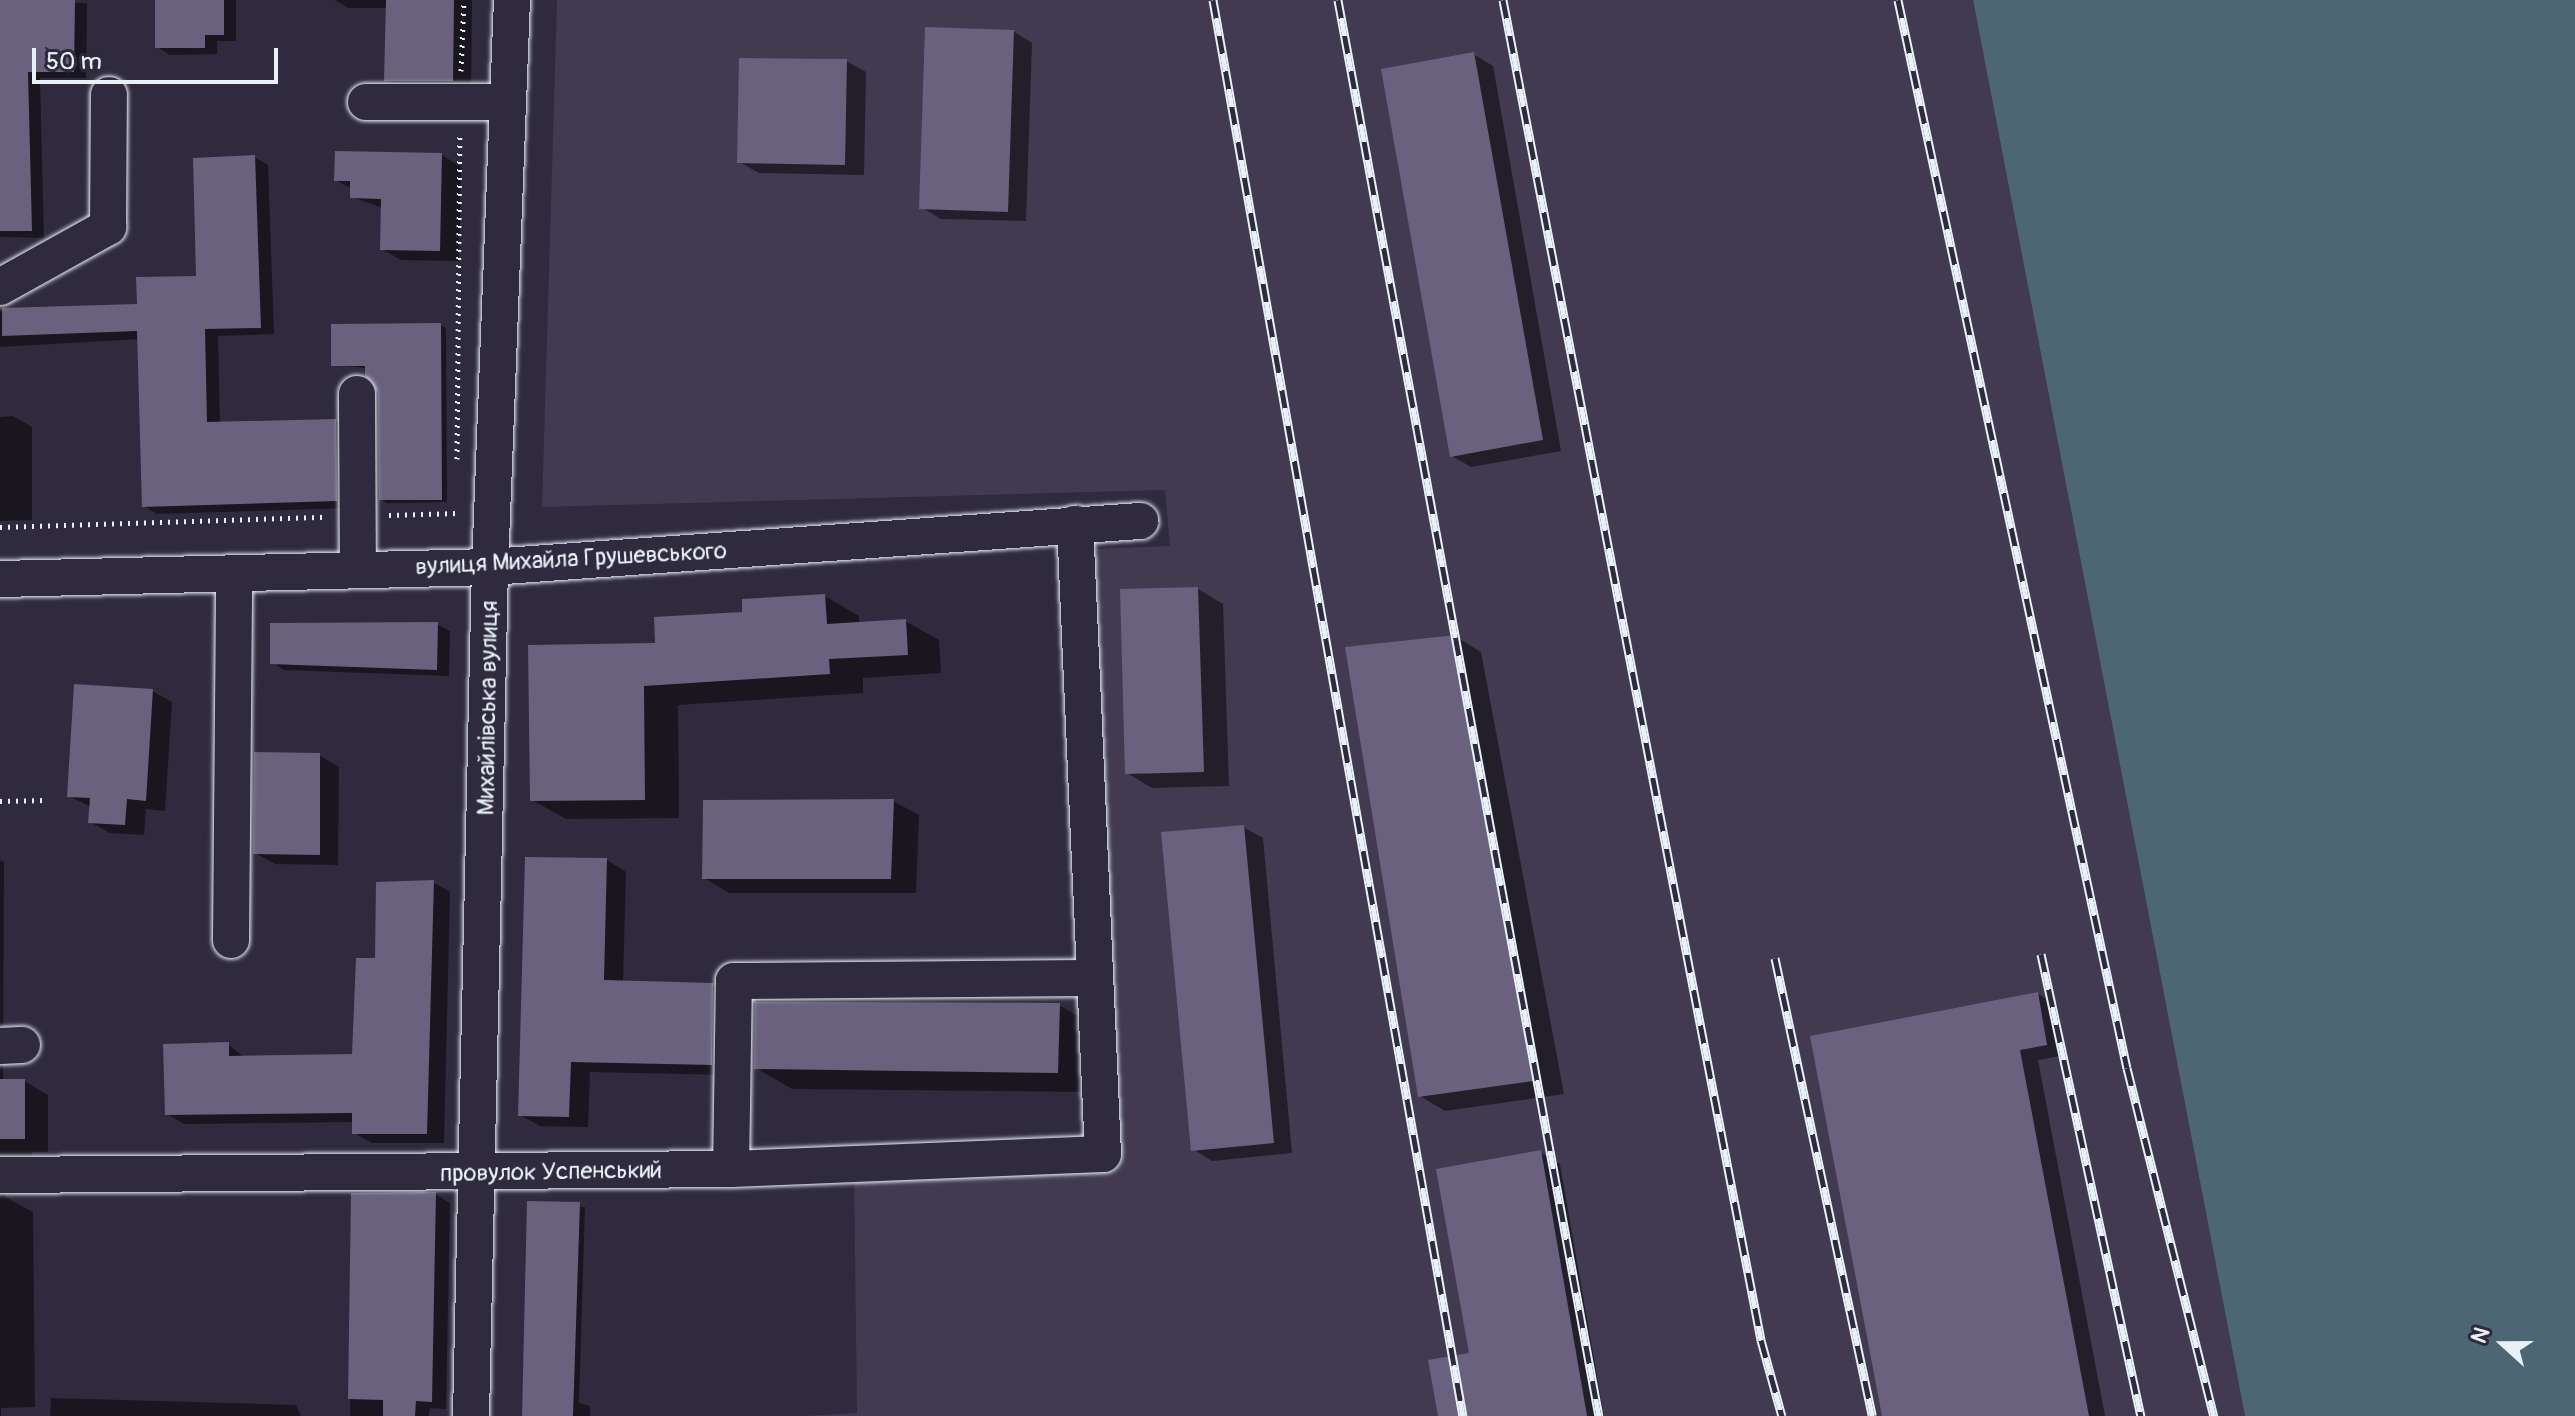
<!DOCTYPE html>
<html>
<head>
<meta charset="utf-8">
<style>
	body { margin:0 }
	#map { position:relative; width:2575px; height:1416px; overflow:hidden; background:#2f2a3d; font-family:Pangolin,sans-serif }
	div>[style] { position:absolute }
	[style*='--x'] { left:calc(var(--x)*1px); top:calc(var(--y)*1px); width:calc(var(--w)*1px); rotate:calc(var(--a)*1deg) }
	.built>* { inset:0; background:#413a51 }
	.water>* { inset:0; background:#4c6674 }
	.shadow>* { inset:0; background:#0007 }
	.building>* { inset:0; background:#6a617f }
	.path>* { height:5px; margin-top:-2.5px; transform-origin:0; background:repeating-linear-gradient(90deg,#e8f1f8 0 2px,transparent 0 8px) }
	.roads { filter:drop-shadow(0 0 2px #e8f1f8) drop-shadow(0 0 2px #e8f1f8) }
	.minor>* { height:36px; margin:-18px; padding:0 18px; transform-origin:18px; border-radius:18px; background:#2f2a3d }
	.rail>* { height:9px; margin-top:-4.5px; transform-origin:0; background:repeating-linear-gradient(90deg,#2f2a3d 0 18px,#e8f1f8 0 36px); box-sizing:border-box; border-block:2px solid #e8f1f8 }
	span { translate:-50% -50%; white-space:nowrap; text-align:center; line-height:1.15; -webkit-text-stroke:7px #2f2a3d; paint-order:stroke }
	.street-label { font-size:24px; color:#e8f1f8 }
	.north { position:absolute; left:2463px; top:1304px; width:80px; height:80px; -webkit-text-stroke:6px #2f2a3d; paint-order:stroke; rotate:291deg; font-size:22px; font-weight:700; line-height:32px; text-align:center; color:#e8f1f8 }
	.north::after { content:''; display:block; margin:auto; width:28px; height:36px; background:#e8f1f8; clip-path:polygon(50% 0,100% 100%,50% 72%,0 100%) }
	.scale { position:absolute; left:32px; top:48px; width:246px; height:36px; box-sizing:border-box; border:4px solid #e8f1f8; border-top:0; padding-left:10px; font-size:24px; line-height:28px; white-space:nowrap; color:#e8f1f8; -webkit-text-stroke:6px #2f2a3d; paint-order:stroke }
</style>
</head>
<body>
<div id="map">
	<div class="built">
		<i style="clip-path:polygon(557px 0,1973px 0,2245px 1416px,804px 1416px,857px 1413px,854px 1174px,1112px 1169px,1095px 549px,1170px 546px,1165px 490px,542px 507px)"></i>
	</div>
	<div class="water">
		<i style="clip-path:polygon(1973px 0,2575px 0,2575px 1416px,2245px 1416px)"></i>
	</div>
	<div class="shadow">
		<i style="clip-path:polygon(0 0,87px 3px,86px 78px,40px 78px,44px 238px,0 237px)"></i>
		<i style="clip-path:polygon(157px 0,236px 0,236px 41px,217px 41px,217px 54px,170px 55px,157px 47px)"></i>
		<i style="clip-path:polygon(335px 0,472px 0,471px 90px,405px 90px,386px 80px,387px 8px,348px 8px)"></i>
		<i style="clip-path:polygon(1013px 31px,1032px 43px,1026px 221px,941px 219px,921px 207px)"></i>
		<i style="clip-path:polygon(1473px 54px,1493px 66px,1561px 451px,1471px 467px,1452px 456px)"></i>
		<i style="clip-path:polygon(846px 61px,866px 72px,864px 175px,759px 173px,739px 162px)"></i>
		<i style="clip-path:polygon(442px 155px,461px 167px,459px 261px,401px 260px,382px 249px,383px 208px,352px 197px,352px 189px,336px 180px)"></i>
		<i style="clip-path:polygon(254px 157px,268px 165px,274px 334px,218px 336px,220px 424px,336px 421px,349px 429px,350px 508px,157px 514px,144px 506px,139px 339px,0 347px,0 311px,139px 306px,198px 277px)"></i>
		<i style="clip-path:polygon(440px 325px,446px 328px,447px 502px,386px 503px,381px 499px,380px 392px,367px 368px,333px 365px)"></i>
		<i style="clip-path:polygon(13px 416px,32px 427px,32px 520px,0 521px,0 417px)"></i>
		<i style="clip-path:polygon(1198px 589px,1223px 604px,1229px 786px,1152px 788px,1127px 773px)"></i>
		<i style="clip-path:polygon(825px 596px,859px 616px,859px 624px,905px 621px,939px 640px,941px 673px,863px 678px,863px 693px,678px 705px,679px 818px,566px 819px,532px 800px,657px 645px)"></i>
		<i style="clip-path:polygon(437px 624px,450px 631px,449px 676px,284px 670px,272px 662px)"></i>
		<i style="clip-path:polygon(1456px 637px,1481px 652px,1564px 1094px,1445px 1111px,1420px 1096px)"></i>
		<i style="clip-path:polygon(152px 691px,172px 702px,165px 811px,146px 809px,144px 835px,110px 833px,90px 822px,91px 807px,69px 796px)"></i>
		<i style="clip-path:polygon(319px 755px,339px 767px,338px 865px,275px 864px,255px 853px)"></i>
		<i style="clip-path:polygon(893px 801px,919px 815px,916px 893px,729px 893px,704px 878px)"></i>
		<i style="clip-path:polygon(1243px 827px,1263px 838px,1292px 1153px,1212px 1161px,1193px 1149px)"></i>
		<i style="clip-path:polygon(0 860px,4px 862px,3px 1081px,24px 1081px,48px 1095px,48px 1152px,32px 1152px,32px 1167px,2px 1189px,7px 1198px,33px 1212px,35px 1407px,1px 1408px,1px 1416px,0 1416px)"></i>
		<i style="clip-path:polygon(607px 860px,626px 872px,623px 983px,712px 985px,732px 996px,730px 1075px,590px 1072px,588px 1127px,540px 1126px,520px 1115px)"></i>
		<i style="clip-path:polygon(433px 882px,450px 892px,444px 1143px,372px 1143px,354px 1133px,354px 1122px,184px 1124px,167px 1114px,228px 1044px,245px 1058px,354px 1056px,377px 960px)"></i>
		<i style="clip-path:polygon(2038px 994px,2057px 1005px,2066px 1055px,2038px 1060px,2105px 1416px,1884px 1416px)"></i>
		<i style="clip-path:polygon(1059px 1005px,1095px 1026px,1094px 1092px,792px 1089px,756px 1068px)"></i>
		<i style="clip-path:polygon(1541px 1153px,1560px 1164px,1604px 1416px,1440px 1416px,1471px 1355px)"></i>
		<i style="clip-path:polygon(435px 1194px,450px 1203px,446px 1409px,430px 1408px,429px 1416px,350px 1416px,353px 1195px)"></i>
		<i style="clip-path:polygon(529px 1203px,585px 1207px,579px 1403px,590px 1406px,590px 1416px,522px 1416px)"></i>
		<i style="clip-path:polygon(51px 1398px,296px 1405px,301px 1416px,50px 1416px)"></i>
	</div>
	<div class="building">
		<i style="clip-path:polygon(0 0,75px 0,74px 72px,28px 72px,32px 231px,0 231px)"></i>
		<i style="clip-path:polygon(155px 0,224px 0,224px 35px,205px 35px,205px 48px,155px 48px)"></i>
		<i style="clip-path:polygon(386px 0,454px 0,453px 81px,384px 81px)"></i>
		<i style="clip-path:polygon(925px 27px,1014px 30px,1008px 212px,919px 209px)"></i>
		<i style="clip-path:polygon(1474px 52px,1543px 440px,1450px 457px,1381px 69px)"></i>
		<i style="clip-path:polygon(739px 58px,847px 59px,845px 165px,737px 163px)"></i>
		<i style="clip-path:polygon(335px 151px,442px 153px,440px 251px,380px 250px,381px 199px,350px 198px,350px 181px,334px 181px)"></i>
		<i style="clip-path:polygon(255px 155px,261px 328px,205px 329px,207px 422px,336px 419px,337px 501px,142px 507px,137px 331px,2px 336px,2px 308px,137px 304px,136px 277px,196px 276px,193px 158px)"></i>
		<i style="clip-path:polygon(441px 323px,442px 500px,379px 500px,378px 393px,365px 375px,365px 366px,331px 366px,331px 324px)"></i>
		<i style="clip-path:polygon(1198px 587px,1204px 772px,1125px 774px,1120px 589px)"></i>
		<i style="clip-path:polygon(825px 594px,827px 624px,906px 619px,908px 655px,829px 659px,830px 674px,644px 686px,645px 800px,530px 801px,528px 645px,655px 643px,654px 617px,742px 612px,742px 599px)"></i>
		<i style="clip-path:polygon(438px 622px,437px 670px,270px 664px,270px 623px)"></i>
		<i style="clip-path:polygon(1456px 635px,1540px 1080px,1418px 1097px,1345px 647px)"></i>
		<i style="clip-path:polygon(74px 684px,153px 689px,146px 801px,127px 799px,125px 825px,88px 823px,90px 798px,67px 797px)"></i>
		<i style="clip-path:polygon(254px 752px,320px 753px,320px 855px,253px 854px)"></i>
		<i style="clip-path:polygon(894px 799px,891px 879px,702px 879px,703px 800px)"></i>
		<i style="clip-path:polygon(1244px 825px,1274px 1143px,1191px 1151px,1161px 832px)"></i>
		<i style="clip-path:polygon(525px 857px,607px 858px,604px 980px,713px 983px,712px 1065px,571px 1062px,569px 1117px,518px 1116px)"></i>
		<i style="clip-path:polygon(434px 880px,427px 1134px,352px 1134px,352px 1113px,165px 1115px,163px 1044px,229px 1042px,229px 1056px,352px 1054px,356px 958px,375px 958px,376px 882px)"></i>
		<i style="clip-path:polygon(2038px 992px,2047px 1045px,2020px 1050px,2089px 1416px,1882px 1416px,1810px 1036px)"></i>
		<i style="clip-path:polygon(755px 1002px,1060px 1003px,1058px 1073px,754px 1069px)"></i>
		<i style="clip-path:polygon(0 1079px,25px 1079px,25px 1139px,0 1139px)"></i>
		<i style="clip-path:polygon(1541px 1150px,1587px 1416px,1438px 1416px,1428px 1360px,1469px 1353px,1436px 1169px)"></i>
		<i style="clip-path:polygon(436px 1192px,432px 1402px,416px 1401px,415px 1416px,383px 1416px,383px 1400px,348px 1399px,351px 1193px)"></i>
		<i style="clip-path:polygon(527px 1201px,580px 1202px,573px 1416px,522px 1416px)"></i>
	</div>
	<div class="path">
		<i style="--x:461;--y:71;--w:71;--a:-87.6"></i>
		<i style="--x:457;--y:459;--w:326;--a:-89.5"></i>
		<i style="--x:389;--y:515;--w:70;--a:-1.6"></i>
		<i style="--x:0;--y:527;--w:327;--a:-1.8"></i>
		<i style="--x:0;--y:801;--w:46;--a:-1.2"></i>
	</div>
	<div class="roads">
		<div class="minor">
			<i style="--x:366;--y:102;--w:142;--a:0"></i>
			<i style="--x:0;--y:287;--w:124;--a:-29.1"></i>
			<i style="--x:108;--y:227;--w:132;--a:-89.6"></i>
			<i style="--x:357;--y:394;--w:176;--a:89.7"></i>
			<i style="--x:0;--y:579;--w:490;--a:-1.4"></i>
			<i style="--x:490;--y:567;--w:652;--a:-4.05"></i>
			<i style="--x:231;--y:940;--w:367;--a:-89.5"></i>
			<i style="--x:0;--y:1046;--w:22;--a:-3"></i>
			<i style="--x:731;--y:1169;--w:188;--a:-89.1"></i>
			<i style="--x:734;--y:981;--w:361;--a:-0.5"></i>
			<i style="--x:0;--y:1175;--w:731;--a:-0.47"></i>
			<i style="--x:731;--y:1169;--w:372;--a:-2.3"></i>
			<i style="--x:1103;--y:1154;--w:631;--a:-92.54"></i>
			<i style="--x:471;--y:1416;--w:849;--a:-88.72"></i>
			<i style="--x:490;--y:567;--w:567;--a:-87.78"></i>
		</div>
	</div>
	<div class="rail">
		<i style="--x:1213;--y:0;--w:1438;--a:79.99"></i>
		<i style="--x:1338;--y:0;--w:1440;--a:79.56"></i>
		<i style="--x:1503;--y:0;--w:1365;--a:79.1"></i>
		<i style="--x:1761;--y:1340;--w:79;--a:74.6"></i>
		<i style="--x:1898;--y:0;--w:1092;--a:77.9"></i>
		<i style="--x:2127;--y:1068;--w:359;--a:76"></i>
		<i style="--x:2041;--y:954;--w:473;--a:77.8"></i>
		<i style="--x:1775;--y:958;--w:468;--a:78"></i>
	</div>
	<div class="street-label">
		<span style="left:571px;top:559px;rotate:-3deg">вулиця Михайла Грушевського</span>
		<span style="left:488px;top:708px;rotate:-89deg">Михайлівська вулиця</span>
		<span style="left:551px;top:1172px;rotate:-1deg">провулок Успенський</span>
	</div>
	<div class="north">N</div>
	<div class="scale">50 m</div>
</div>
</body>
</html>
